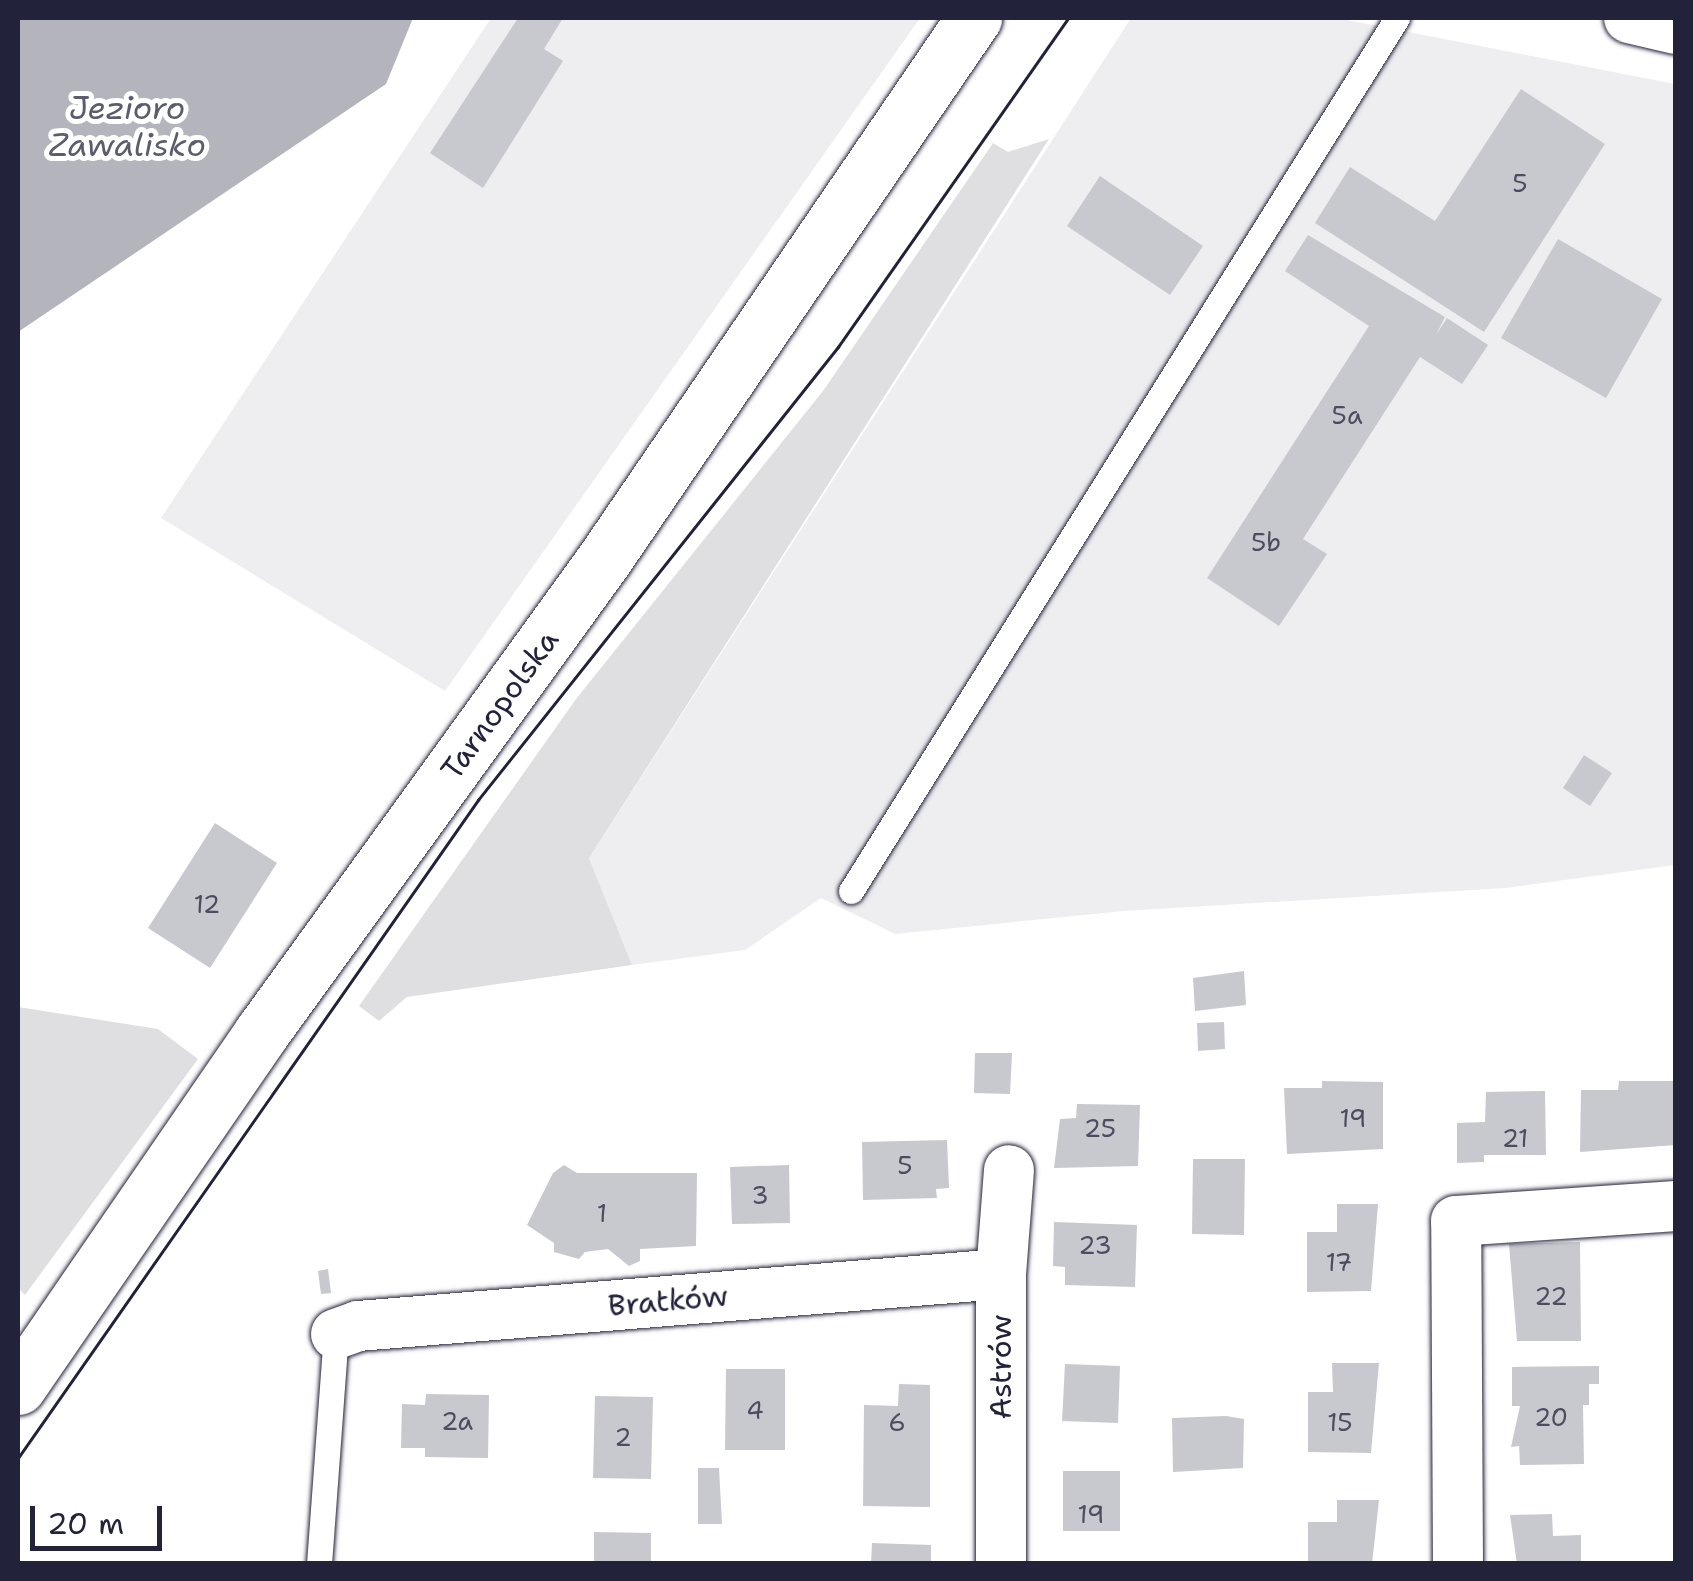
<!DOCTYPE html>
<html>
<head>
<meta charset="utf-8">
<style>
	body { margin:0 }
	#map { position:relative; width:1693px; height:1581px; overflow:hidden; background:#fff; font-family:"Shantell Sans",sans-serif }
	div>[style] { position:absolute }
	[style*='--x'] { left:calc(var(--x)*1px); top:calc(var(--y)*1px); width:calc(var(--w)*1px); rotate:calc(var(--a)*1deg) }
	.built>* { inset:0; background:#eeeef1 }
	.green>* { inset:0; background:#dfdfe2 }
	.water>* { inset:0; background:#b4b4bc }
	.building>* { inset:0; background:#c8c8cf }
	.roads { filter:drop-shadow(0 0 2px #22223b) drop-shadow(0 0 2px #22223b) }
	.service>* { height:25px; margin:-12.5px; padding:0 12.5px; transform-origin:12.5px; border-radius:12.5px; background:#fff }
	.minor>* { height:50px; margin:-25px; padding:0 25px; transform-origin:25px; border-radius:25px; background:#fff }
	.secondary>* { height:55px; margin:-27.5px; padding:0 27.5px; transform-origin:27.5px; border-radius:27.5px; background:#fff }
	.tram>* { height:2.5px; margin:-1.25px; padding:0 1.25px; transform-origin:1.25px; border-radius:1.25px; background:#22223b }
	span { translate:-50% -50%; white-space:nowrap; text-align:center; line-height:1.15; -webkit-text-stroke:10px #fff; paint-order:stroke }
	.number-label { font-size:25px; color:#4c4c60 }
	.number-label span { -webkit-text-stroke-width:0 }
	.street-label { font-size:30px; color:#22223b }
	.water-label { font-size:32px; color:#5c5c6f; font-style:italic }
	.frame { position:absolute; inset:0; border:20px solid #22223b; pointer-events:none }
	.scale { position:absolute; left:30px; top:1506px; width:132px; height:45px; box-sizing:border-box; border:5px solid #22223b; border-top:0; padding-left:12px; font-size:30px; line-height:35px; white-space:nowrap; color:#22223b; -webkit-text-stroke:8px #fff; paint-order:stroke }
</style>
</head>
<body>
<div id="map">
	<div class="built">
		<i style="clip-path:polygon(491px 18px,920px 18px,445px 691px,161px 518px)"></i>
		<i style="clip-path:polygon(1131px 18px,1337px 18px,1675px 84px,1675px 865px,1505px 888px,1124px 911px,895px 934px,821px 898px,745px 950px,632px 965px,589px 858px)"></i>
	</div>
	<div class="green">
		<i style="clip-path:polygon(1049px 139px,589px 858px,632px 965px,407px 997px,379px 1021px,359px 1006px,576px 699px,823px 391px,993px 143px,1008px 152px)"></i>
		<i style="clip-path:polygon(18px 1007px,158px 1029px,198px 1059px,25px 1295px,18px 1288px)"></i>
	</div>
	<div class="water">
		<i style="clip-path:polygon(18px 18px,413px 18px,386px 84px,18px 332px)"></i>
	</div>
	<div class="building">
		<i style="clip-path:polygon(518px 18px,563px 18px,544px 49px,563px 61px,483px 188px,430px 153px)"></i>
		<i style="clip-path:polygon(1521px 89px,1605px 144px,1484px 332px,1315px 223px,1350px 167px,1435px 221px)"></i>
		<i style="clip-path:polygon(1100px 176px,1203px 246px,1170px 295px,1067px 226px)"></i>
		<i style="clip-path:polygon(1308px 235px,1445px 317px,1436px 335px,1447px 318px,1488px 345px,1462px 384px,1420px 357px,1303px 539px,1327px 554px,1279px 626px,1207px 578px,1369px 326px,1285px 271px)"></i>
		<i style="clip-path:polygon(1558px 239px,1662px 299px,1606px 398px,1501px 338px)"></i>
		<i style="clip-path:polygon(1584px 755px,1612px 773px,1590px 806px,1563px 788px)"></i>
		<i style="clip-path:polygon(215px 823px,277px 863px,210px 968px,148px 928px)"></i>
		<i style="clip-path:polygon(1244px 971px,1246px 1005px,1195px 1011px,1193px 978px)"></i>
		<i style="clip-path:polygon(1224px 1022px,1225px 1049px,1198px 1051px,1197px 1023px)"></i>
		<i style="clip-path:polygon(975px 1053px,1012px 1053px,1010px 1094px,974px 1093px)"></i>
		<i style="clip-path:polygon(1322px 1081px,1383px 1082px,1383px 1149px,1287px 1154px,1284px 1088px,1322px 1088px)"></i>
		<i style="clip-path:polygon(1619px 1081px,1676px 1081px,1676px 1145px,1580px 1152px,1581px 1090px,1618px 1090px)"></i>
		<i style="clip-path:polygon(1545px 1091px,1546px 1155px,1484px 1155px,1484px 1162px,1457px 1163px,1457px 1123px,1485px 1122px,1486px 1092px)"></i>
		<i style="clip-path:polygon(1077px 1104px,1140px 1105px,1138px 1166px,1054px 1168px,1060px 1119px,1076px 1118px)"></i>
		<i style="clip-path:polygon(947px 1140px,949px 1188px,936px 1189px,937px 1198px,863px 1200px,862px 1142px)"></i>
		<i style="clip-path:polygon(1193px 1159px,1245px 1159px,1244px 1235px,1192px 1234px)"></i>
		<i style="clip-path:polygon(564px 1165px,577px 1173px,697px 1173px,696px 1246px,640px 1249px,640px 1261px,629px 1266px,608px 1249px,585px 1252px,579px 1259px,554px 1252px,554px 1243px,527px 1225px,553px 1173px)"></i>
		<i style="clip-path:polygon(789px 1165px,790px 1223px,732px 1224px,730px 1167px)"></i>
		<i style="clip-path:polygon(1337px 1204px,1378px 1204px,1371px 1291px,1307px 1292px,1307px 1232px,1337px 1232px)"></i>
		<i style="clip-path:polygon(1054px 1222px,1137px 1225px,1135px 1287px,1065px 1285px,1065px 1267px,1053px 1266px)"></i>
		<i style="clip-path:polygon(1580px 1242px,1581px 1341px,1517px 1341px,1509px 1244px)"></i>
		<i style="clip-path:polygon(328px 1269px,331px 1293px,321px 1294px,318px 1271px)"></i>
		<i style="clip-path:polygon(1332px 1363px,1379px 1363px,1371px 1453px,1308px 1452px,1308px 1392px,1333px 1392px)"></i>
		<i style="clip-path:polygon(1065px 1364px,1120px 1366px,1118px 1423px,1062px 1421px)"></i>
		<i style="clip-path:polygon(1599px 1366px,1599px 1384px,1589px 1384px,1589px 1405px,1583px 1405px,1584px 1464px,1520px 1465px,1519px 1446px,1511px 1447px,1520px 1406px,1512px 1406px,1512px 1367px)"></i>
		<i style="clip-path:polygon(726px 1369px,785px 1369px,785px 1450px,725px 1450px)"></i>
		<i style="clip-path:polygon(899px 1384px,930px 1385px,930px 1507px,863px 1506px,864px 1405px,898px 1406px)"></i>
		<i style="clip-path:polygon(426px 1394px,489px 1395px,488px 1458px,425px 1457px,425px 1448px,401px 1448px,402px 1404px,425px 1405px)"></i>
		<i style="clip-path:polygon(595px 1396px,653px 1397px,651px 1479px,593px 1478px)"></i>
		<i style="clip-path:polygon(1226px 1416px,1244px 1419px,1243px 1468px,1173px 1472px,1172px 1418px)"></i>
		<i style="clip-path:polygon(698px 1468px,719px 1468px,722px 1524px,698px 1524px)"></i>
		<i style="clip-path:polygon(1063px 1471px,1120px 1471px,1120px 1531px,1063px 1531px)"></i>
		<i style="clip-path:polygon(1337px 1500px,1379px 1500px,1372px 1564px,1308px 1564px,1308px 1522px,1337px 1522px)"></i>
		<i style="clip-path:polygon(1552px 1514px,1553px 1536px,1581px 1535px,1581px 1564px,1517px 1564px,1510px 1515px)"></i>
		<i style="clip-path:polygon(594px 1532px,651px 1533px,651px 1564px,594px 1564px)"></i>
		<i style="clip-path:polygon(872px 1543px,931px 1545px,931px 1564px,871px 1564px)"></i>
	</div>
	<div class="roads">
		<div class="service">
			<i style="--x:851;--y:891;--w:1030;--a:-57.98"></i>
			<i style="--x:319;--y:1564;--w:231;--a:-85.8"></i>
		</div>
		<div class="minor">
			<i style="--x:1629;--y:18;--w:48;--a:13.2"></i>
			<i style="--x:336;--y:1334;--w:23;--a:-20"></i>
			<i style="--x:358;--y:1326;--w:645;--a:-4.62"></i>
			<i style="--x:1001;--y:1564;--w:290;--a:-90"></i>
			<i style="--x:1001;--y:1274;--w:104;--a:-85.6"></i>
			<i style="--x:1458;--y:1564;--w:343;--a:-90.3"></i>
			<i style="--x:1456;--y:1221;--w:221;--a:-3.9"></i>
		</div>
		<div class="secondary">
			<i style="--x:18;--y:1387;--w:431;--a:-55.5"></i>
			<i style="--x:262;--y:1032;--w:581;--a:-54.1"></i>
			<i style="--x:603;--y:561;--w:658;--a:-55.66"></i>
		</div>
	</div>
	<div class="tram">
		<i style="--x:18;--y:1458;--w:803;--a:-55.04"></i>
		<i style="--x:478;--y:800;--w:579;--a:-51.53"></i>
		<i style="--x:838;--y:347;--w:401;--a:-55"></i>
	</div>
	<div class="number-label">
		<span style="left:1520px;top:183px">5</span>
		<span style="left:1347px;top:415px">5a</span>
		<span style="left:1266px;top:542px">5b</span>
		<span style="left:207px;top:904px">12</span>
		<span style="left:1353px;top:1118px">19</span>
		<span style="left:1100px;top:1128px">25</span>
		<span style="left:1515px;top:1138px">21</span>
		<span style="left:905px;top:1165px">5</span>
		<span style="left:760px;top:1195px">3</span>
		<span style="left:602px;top:1213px">1</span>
		<span style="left:1095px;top:1245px">23</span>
		<span style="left:1339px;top:1262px">17</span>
		<span style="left:1551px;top:1296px">22</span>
		<span style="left:755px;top:1410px">4</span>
		<span style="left:1551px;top:1417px">20</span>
		<span style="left:457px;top:1421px">2a</span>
		<span style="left:897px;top:1422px">6</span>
		<span style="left:1340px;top:1422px">15</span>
		<span style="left:623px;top:1437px">2</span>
		<span style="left:1091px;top:1514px">19</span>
	</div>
	<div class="street-label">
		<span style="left:500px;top:705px;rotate:-54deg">Tarnopolska</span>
		<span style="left:668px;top:1301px;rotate:-5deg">Bratków</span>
		<span style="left:1001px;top:1367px;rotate:-90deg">Astrów</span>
	</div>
	<div class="water-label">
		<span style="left:127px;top:127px">Jezioro<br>Zawalisko</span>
	</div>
	<div class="frame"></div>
	<div class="scale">20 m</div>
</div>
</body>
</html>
